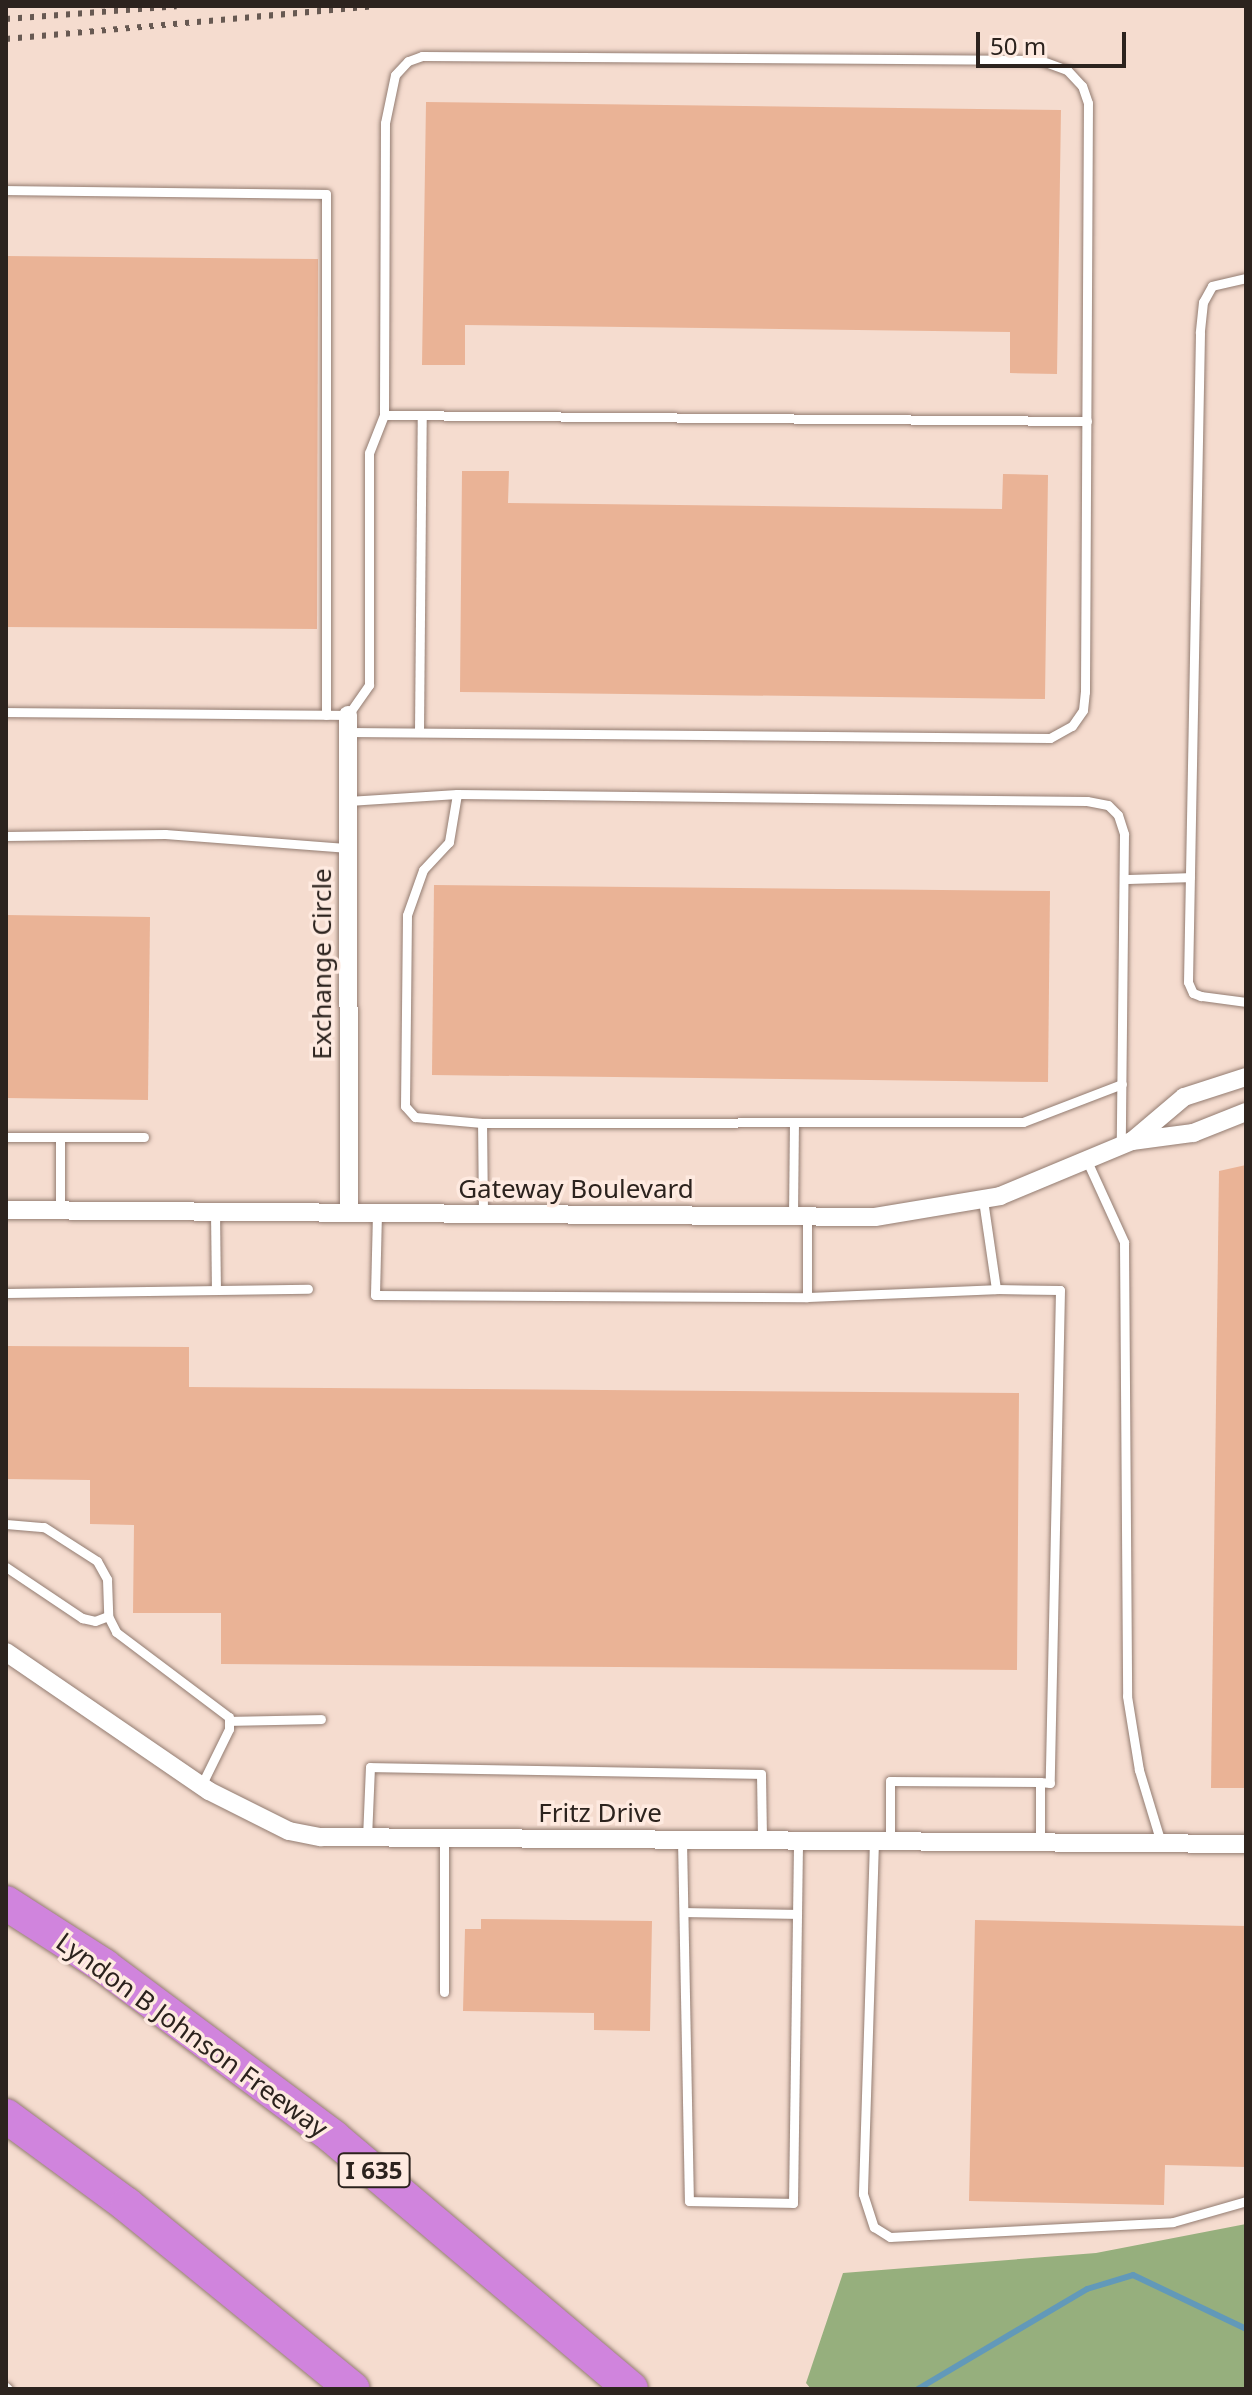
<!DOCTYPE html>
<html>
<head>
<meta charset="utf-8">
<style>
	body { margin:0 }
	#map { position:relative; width:1252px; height:2395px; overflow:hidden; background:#f5dccf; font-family:"Noto Sans",sans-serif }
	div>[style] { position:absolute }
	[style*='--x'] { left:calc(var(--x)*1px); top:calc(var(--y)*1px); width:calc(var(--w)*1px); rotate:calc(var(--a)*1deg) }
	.forest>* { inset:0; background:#96af7d }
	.stream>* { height:6px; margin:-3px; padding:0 3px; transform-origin:3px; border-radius:3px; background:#6299b9 }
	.building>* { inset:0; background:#eab396 }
	.roads { filter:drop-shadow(0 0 2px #937c71) drop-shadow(0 0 2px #937c71) }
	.service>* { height:9px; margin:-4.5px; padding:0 4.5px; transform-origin:4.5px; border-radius:4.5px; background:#fff }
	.minor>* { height:18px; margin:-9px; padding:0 9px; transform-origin:9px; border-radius:9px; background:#fff }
	.motorway>* { height:34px; margin:-17px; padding:0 17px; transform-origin:17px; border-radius:17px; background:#d084dd }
	.rail>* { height:6px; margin-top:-3px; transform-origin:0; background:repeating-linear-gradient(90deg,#675952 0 4px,transparent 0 12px) }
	span { translate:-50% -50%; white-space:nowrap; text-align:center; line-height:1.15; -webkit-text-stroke:7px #feeae0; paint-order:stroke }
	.shield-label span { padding:2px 6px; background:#feeae0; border:2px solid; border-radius:6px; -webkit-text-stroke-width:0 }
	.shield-label { font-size:24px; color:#2c231e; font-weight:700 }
	.street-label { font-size:26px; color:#2c231e }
	.frame { position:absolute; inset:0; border:8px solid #2c231e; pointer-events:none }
	.scale { position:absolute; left:976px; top:32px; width:150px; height:36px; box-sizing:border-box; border:4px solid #2c231e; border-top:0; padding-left:10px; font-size:24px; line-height:28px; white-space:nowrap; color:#2c231e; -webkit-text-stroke:6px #feeae0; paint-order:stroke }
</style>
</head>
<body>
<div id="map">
	<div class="forest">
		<i style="clip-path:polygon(1246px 2224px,1246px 2389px,811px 2389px,806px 2383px,843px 2273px,1096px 2253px)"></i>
	</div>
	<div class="stream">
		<i style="--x:918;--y:2389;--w:196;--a:-30.6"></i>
		<i style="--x:1087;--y:2289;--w:48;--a:-16.9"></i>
		<i style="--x:1133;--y:2275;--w:125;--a:25.5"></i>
	</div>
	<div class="building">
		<i style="clip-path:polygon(426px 102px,1061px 110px,1057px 374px,1010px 373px,1010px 332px,465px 325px,465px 365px,422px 365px)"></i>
		<i style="clip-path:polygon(6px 256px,318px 259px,317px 629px,6px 627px)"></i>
		<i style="clip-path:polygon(462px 471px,509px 471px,508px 503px,1002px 509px,1003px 474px,1048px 475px,1045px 699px,460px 692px)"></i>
		<i style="clip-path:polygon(434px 885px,1050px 891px,1048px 1082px,432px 1075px)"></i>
		<i style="clip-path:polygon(6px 915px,150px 917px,148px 1100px,6px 1098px)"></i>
		<i style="clip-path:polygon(1246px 1165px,1246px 1788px,1211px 1788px,1219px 1171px)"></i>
		<i style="clip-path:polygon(6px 1346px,189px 1347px,189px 1387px,1019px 1393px,1017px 1670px,221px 1664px,221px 1613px,133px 1613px,134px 1525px,90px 1524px,90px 1480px,6px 1479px)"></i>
		<i style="clip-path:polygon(481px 1919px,652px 1921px,650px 2031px,594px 2030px,594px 2013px,463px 2011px,465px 1929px,481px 1929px)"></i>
		<i style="clip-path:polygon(975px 1920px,1246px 1926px,1246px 2167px,1165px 2165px,1164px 2205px,969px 2201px)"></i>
	</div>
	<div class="roads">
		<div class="service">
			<i style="--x:6;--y:190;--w:320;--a:0.7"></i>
			<i style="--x:326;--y:194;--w:521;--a:90"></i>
			<i style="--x:1246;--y:278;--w:35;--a:167"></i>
			<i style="--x:1212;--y:286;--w:18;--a:119"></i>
			<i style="--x:1203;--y:302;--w:31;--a:96"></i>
			<i style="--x:1200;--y:333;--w:649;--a:91.06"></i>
			<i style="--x:1188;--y:982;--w:12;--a:66"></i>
			<i style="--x:1193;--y:993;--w:9;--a:21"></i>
			<i style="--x:1201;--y:996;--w:45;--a:7.6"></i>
			<i style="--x:6;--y:712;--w:342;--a:0.5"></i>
			<i style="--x:348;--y:715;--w:37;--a:-55"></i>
			<i style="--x:369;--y:685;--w:232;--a:-90"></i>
			<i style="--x:369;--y:453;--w:41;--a:-68.5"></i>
			<i style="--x:384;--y:415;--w:703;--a:0.49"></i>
			<i style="--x:348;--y:732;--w:702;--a:0.49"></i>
			<i style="--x:1050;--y:738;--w:25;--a:-29"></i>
			<i style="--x:1072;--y:726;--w:19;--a:-55"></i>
			<i style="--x:1083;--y:710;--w:18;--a:-84"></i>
			<i style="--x:1085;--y:692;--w:589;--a:-89.71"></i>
			<i style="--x:1088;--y:103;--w:18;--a:-109"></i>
			<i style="--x:1082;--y:86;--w:22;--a:-133"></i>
			<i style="--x:1067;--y:70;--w:29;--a:-160"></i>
			<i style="--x:1040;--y:60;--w:618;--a:-179.63"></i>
			<i style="--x:422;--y:56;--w:15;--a:160"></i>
			<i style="--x:408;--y:61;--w:19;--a:133"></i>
			<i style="--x:395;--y:75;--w:49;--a:101.8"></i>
			<i style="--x:385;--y:123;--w:292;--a:90.2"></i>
			<i style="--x:419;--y:732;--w:317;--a:-89.5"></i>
			<i style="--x:457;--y:794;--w:49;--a:99.5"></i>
			<i style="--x:449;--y:842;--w:38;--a:133"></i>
			<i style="--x:423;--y:870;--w:48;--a:109.6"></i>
			<i style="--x:407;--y:915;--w:191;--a:90.6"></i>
			<i style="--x:405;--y:1106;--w:15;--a:48"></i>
			<i style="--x:415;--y:1117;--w:67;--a:5.1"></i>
			<i style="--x:348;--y:801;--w:109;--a:-3.7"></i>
			<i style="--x:457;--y:794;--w:630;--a:0.64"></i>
			<i style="--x:1087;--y:801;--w:21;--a:11"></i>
			<i style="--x:1108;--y:805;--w:14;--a:45"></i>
			<i style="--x:1118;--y:815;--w:20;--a:72"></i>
			<i style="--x:1124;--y:834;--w:312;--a:90.6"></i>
			<i style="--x:6;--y:836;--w:159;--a:-0.7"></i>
			<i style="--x:165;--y:834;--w:184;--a:4.4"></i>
			<i style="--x:1124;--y:879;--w:66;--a:-1.7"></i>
			<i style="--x:6;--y:1137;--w:138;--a:0"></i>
			<i style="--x:60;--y:1138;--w:73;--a:90"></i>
			<i style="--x:1087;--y:1161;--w:89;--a:65.4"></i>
			<i style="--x:1124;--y:1242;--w:454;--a:89.6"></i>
			<i style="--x:1127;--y:1696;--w:75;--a:80.8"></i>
			<i style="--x:1139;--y:1770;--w:76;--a:73.2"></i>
			<i style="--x:215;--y:1212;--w:78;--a:89.3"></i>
			<i style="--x:377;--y:1213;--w:82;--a:91.4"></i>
			<i style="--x:375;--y:1295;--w:432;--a:0.3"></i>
			<i style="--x:807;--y:1297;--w:81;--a:-90"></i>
			<i style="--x:483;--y:1214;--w:91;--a:-90.6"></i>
			<i style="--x:482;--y:1123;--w:541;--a:-0.11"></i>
			<i style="--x:1023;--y:1122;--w:106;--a:-21"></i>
			<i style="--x:793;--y:1216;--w:94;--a:-89.4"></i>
			<i style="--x:996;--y:1289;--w:64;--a:0.9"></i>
			<i style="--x:1060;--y:1290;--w:493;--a:91.2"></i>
			<i style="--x:1050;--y:1783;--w:10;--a:-174"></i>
			<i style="--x:6;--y:1293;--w:302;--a:-0.8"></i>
			<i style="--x:807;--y:1297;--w:189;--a:-2.4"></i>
			<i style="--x:996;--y:1289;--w:90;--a:-98.3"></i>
			<i style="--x:6;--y:1524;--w:38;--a:5"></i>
			<i style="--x:44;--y:1527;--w:63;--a:32.7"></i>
			<i style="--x:97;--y:1561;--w:21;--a:61"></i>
			<i style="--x:107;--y:1579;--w:37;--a:88"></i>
			<i style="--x:108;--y:1616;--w:18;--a:63"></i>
			<i style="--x:116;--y:1632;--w:141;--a:37"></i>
			<i style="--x:229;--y:1717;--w:12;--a:90"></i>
			<i style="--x:229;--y:1729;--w:64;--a:116.2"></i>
			<i style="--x:6;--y:1567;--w:92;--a:33.9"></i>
			<i style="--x:82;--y:1618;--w:13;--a:13"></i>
			<i style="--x:95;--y:1621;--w:14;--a:-21"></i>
			<i style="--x:229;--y:1721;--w:92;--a:-1.2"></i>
			<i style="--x:367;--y:1838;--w:71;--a:-87.6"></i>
			<i style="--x:370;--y:1767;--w:391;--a:1"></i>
			<i style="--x:761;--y:1774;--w:66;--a:89.1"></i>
			<i style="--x:444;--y:1838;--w:154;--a:90"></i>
			<i style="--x:682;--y:1840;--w:361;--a:88.9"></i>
			<i style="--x:689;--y:2201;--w:104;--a:1.1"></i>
			<i style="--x:793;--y:2203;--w:362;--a:-89.2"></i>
			<i style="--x:874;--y:1841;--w:353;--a:91.8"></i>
			<i style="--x:863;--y:2194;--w:35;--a:72"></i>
			<i style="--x:874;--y:2227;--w:19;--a:32"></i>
			<i style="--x:890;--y:2237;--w:283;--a:-3"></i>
			<i style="--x:1173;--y:2222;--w:76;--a:-16"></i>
			<i style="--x:890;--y:1841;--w:60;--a:-90"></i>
			<i style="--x:890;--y:1781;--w:150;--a:0.4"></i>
			<i style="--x:1040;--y:1782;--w:61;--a:90"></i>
			<i style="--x:685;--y:1912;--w:112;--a:1"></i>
			<i style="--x:6;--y:2387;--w:3;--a:45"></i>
		</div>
		<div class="minor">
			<i style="--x:348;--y:715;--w:498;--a:89.9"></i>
			<i style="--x:1132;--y:1141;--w:68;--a:-40.2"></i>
			<i style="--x:1184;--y:1097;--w:65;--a:-17.9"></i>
			<i style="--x:6;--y:1210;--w:869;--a:0.46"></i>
			<i style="--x:875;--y:1217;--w:127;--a:-9.5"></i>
			<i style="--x:1000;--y:1196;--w:143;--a:-22.6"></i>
			<i style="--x:1132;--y:1141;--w:62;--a:-7.5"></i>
			<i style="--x:1193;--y:1133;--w:57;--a:-21.6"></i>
			<i style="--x:6;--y:1652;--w:246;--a:34.4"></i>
			<i style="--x:209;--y:1791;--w:89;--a:26.6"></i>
			<i style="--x:289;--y:1831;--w:33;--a:11"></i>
			<i style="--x:321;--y:1837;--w:925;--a:0.43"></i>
		</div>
		<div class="motorway">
			<i style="--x:6;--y:1903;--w:117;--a:32.7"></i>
			<i style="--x:104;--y:1966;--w:286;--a:36.7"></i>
			<i style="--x:333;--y:2137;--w:390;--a:40.2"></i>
			<i style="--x:6;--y:2116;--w:150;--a:36.3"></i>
			<i style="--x:127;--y:2205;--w:291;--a:39.2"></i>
		</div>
	</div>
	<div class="rail">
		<i style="--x:6;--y:19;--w:171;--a:-4.3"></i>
		<i style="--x:6;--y:39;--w:369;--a:-5.1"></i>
	</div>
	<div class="shield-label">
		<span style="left:374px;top:2170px">I 635</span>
	</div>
	<div class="street-label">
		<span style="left:322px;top:964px;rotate:-90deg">Exchange Circle</span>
		<span style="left:576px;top:1189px">Gateway Boulevard</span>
		<span style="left:600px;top:1813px">Fritz Drive</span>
		<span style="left:192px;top:2035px;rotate:36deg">Lyndon B Johnson Freeway</span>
	</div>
	<div class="frame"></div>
	<div class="scale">50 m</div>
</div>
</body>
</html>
